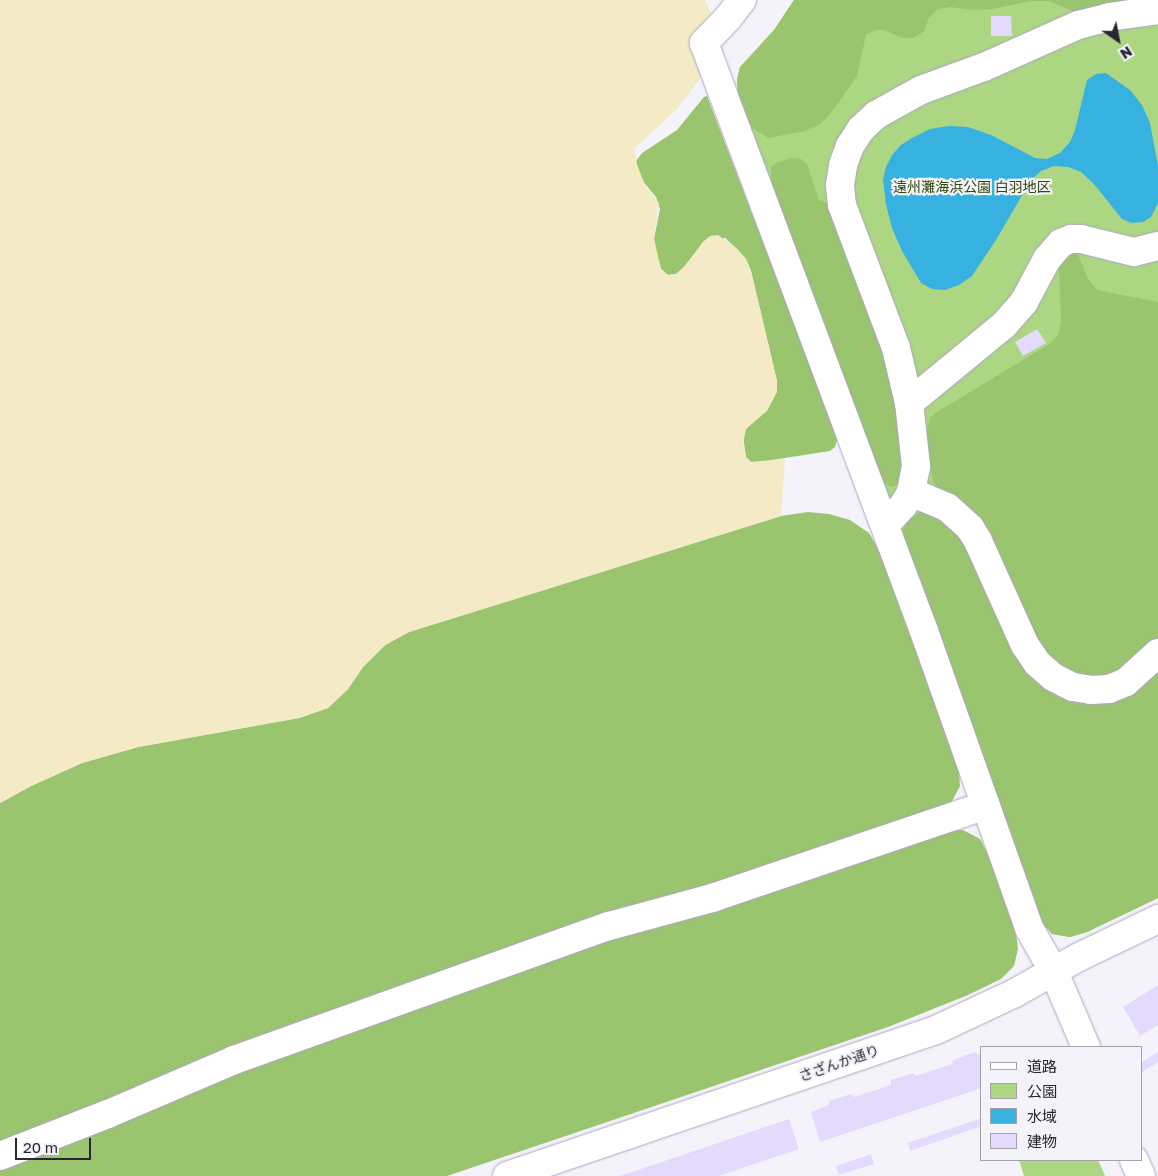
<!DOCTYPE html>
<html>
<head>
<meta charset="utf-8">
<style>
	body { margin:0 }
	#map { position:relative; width:1158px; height:1176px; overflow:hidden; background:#f4f3fa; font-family:"Golos Text","Noto Sans JP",sans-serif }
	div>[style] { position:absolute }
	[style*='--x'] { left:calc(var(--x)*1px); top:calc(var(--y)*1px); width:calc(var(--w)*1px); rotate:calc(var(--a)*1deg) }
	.green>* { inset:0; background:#acd682 }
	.forest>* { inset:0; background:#9ac56e }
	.sand>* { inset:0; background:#f4eac5 }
	.water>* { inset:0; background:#37b1e0 }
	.building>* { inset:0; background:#e3dafd }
	.roads { filter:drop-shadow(0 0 1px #aea5c6) drop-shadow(0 0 1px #aea5c6) }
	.minor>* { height:28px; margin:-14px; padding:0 14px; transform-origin:14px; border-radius:14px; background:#fff }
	span { translate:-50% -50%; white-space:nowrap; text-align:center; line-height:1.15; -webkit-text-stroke:4.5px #f4f3fa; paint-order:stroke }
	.park-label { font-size:14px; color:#2e4809 }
	.street-label { font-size:14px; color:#292532 }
	.legend { position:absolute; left:980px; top:1046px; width:162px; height:115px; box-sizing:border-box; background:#f4f3fa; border:1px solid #a3a1aa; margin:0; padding:6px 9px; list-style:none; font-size:15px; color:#292532 }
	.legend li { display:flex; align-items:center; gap:10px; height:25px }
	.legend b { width:25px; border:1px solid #a3a1aa }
	.north { position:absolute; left:1093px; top:15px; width:50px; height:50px; -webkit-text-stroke:4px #f4f3fa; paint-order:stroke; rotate:147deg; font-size:14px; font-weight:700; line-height:20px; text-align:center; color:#292532 }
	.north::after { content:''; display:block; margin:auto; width:18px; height:22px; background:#292532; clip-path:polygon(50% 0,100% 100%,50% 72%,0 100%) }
	.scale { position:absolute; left:15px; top:1138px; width:76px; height:22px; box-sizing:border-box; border:2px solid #292532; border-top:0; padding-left:6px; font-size:15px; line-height:18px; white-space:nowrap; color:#292532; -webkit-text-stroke:4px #f4f3fa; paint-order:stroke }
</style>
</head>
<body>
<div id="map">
	<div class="green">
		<i style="clip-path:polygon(794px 0,1158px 0,1158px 898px,1087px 932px,1070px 937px,1052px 934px,1041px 922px,937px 626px,738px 95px,737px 80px,740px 67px,774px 30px)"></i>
		<i style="clip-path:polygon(1019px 1160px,1098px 1160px,1105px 1176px,1024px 1176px)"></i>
	</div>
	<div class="forest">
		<i style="clip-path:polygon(794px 0,1158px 0,1080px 14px,1049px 1px,1031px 1px,992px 9px,973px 10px,950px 7px,938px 9px,929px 18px,924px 31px,914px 38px,903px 38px,884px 30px,876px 30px,866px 35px,857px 76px,831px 113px,820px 124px,805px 131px,768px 138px,755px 130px,747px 119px,738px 95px,737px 80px,740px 67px,774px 30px)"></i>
		<i style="clip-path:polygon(707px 96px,836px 433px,837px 440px,835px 447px,830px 451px,758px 462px,751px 462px,746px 457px,743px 436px,746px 429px,777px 392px,777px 381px,751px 271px,746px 259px,737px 249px,725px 238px,704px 241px,684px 267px,676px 274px,668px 275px,661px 269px,658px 261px,654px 239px,660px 209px,656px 197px,641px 179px,636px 161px,642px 153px,677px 130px,704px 97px)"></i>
		<i style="clip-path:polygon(792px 158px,801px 159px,807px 164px,819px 200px,830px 205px,891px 369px,903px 466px,902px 477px,898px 484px,892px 487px,885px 484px,881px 477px,771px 183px,771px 167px,778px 162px)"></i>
		<i style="clip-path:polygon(1069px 252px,1078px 254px,1087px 277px,1097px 290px,1158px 302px,1158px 640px,1133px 663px,1106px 679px,1076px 678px,1045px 656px,933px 481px,926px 433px,930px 418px,937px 412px,1048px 345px,1058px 335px,1061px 323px,1059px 265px)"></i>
		<i style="clip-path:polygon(925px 509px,953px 523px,1069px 697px,1158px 666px,1158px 898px,1087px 932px,1070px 937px,1052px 934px,1041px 922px,904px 539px,903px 530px,908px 520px)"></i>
		<i style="clip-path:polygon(808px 512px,829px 514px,850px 520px,869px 533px,880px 552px,959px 770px,960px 786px,951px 803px,0 1146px,0 803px,31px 786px,82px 763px,138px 747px,299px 718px,328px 708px,348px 689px,363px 667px,385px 645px,409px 632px,781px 516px)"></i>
		<i style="clip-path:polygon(963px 830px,980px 839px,988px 854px,1016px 934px,1018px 949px,1014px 966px,1001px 979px,968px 995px,888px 1027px,447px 1176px,0 1176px,0 1166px,238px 1069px,611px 935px,940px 831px)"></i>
	</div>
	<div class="sand">
		<i style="clip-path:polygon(0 0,705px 0,711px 14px,689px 39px,702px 76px,676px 110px,635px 148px,637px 165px,646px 187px,659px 203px,654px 239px,661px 269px,668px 275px,676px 274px,684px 267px,704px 241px,710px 236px,718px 235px,737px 249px,746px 259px,751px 271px,777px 381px,777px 392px,767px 411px,746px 429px,743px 444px,746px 457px,751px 462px,785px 459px,781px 516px,409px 632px,385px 645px,363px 667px,348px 689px,328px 708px,299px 718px,138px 747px,82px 763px,31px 786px,0 803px)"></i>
	</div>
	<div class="water">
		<i style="clip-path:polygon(1106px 73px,1130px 90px,1142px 105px,1150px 123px,1158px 166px,1158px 203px,1151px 217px,1143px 222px,1132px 223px,1122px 219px,1094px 184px,1081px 172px,1068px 167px,1054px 166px,1041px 171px,1031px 180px,996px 240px,972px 276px,959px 285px,945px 290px,932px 289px,921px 283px,902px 251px,892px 228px,886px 204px,883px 180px,886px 167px,892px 155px,901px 145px,912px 138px,930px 129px,949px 126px,968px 127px,991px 135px,1035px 158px,1047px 159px,1060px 153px,1070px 142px,1075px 130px,1087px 80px,1096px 74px)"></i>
	</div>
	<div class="building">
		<i style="clip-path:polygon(991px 16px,1011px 16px,1012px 36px,991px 36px)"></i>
		<i style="clip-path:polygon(1037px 329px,1046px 343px,1023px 356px,1015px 342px)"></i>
		<i style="clip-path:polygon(1158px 985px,1158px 1025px,1140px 1036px,1123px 1007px)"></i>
		<i style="clip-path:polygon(975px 1052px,978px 1055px,982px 1054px,982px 1088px,820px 1142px,811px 1112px,829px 1105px,829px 1101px,851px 1094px,854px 1097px,891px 1085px,891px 1080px,913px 1073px,916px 1076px,952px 1064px,953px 1060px)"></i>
		<i style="clip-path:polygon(1158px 1052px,1158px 1062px,1142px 1072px,1142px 1062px)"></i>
		<i style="clip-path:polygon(982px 1118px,982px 1126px,910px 1151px,908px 1143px)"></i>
		<i style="clip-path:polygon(789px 1119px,799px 1149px,719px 1176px,620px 1176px)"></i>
		<i style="clip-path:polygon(871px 1154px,874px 1164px,839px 1175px,836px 1166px)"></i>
	</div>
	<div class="roads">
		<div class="minor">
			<i style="--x:742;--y:0;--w:23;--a:128"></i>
			<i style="--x:728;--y:18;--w:35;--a:134"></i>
			<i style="--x:704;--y:43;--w:628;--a:69.49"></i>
			<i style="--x:924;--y:631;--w:315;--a:70.5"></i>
			<i style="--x:1029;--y:928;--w:51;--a:60.4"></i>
			<i style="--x:1054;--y:972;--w:82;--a:66.9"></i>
			<i style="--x:909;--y:403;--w:123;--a:-39.4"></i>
			<i style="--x:1004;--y:325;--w:30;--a:-49"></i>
			<i style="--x:1024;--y:302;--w:49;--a:-61.9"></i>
			<i style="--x:1047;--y:259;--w:21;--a:-49"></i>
			<i style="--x:1061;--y:243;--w:11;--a:-22"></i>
			<i style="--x:1071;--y:239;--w:10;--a:0"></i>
			<i style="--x:1081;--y:239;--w:55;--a:13.8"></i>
			<i style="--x:1134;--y:252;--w:25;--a:-14"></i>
			<i style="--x:911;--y:492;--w:39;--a:23"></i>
			<i style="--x:947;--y:507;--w:31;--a:42"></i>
			<i style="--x:970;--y:528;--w:15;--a:58"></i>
			<i style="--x:978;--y:541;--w:114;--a:65.7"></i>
			<i style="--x:1025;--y:645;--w:22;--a:56"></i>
			<i style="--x:1037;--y:663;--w:21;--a:41"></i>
			<i style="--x:1053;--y:677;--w:22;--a:27"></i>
			<i style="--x:1073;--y:687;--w:18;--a:9"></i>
			<i style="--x:1091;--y:690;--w:18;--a:-3"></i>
			<i style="--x:1109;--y:689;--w:18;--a:-22"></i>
			<i style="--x:1126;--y:682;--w:43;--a:-42.2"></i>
			<i style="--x:885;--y:525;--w:26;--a:-47"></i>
			<i style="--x:903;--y:506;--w:16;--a:-60"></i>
			<i style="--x:911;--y:492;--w:26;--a:-79"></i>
			<i style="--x:916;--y:466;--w:63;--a:-96.3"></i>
			<i style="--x:909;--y:403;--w:57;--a:-103.3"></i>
			<i style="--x:896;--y:348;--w:153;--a:-110.7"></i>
			<i style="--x:842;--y:205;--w:20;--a:-96"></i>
			<i style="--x:840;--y:185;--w:20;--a:-81"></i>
			<i style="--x:843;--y:165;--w:20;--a:-70"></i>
			<i style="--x:850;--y:146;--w:20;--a:-57"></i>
			<i style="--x:861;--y:129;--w:21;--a:-43"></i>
			<i style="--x:876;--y:115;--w:51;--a:-29.1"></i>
			<i style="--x:921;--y:90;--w:67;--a:-20.1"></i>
			<i style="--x:984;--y:67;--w:103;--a:-24.1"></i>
			<i style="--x:1078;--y:25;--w:32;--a:-14"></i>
			<i style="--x:1109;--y:17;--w:49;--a:-8.1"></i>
			<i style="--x:0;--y:1156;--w:116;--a:-21.3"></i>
			<i style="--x:108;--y:1114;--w:137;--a:-23.2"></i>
			<i style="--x:234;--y:1060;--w:398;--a:-19.7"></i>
			<i style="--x:609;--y:926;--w:107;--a:-15.2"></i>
			<i style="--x:712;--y:898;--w:289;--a:-18.7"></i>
			<i style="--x:1134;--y:1160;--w:17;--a:66"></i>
			<i style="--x:507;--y:1176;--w:453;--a:-18.8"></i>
			<i style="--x:936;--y:1030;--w:87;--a:-25.1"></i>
			<i style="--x:1015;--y:993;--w:73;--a:-29.4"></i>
			<i style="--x:1079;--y:957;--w:88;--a:-25.7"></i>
		</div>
	</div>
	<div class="park-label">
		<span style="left:972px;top:187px">遠州灘海浜公園 白羽地区</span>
	</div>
	<div class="street-label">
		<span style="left:839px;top:1063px;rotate:-19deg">さざんか通り</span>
	</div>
	<ul class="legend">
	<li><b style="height:6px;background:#fff"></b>道路</li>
	<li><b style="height:14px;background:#acd682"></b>公園</li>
	<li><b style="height:14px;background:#37b1e0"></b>水域</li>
	<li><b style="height:14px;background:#e3dafd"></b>建物</li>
	</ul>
	<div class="north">N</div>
	<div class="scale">20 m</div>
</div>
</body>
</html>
